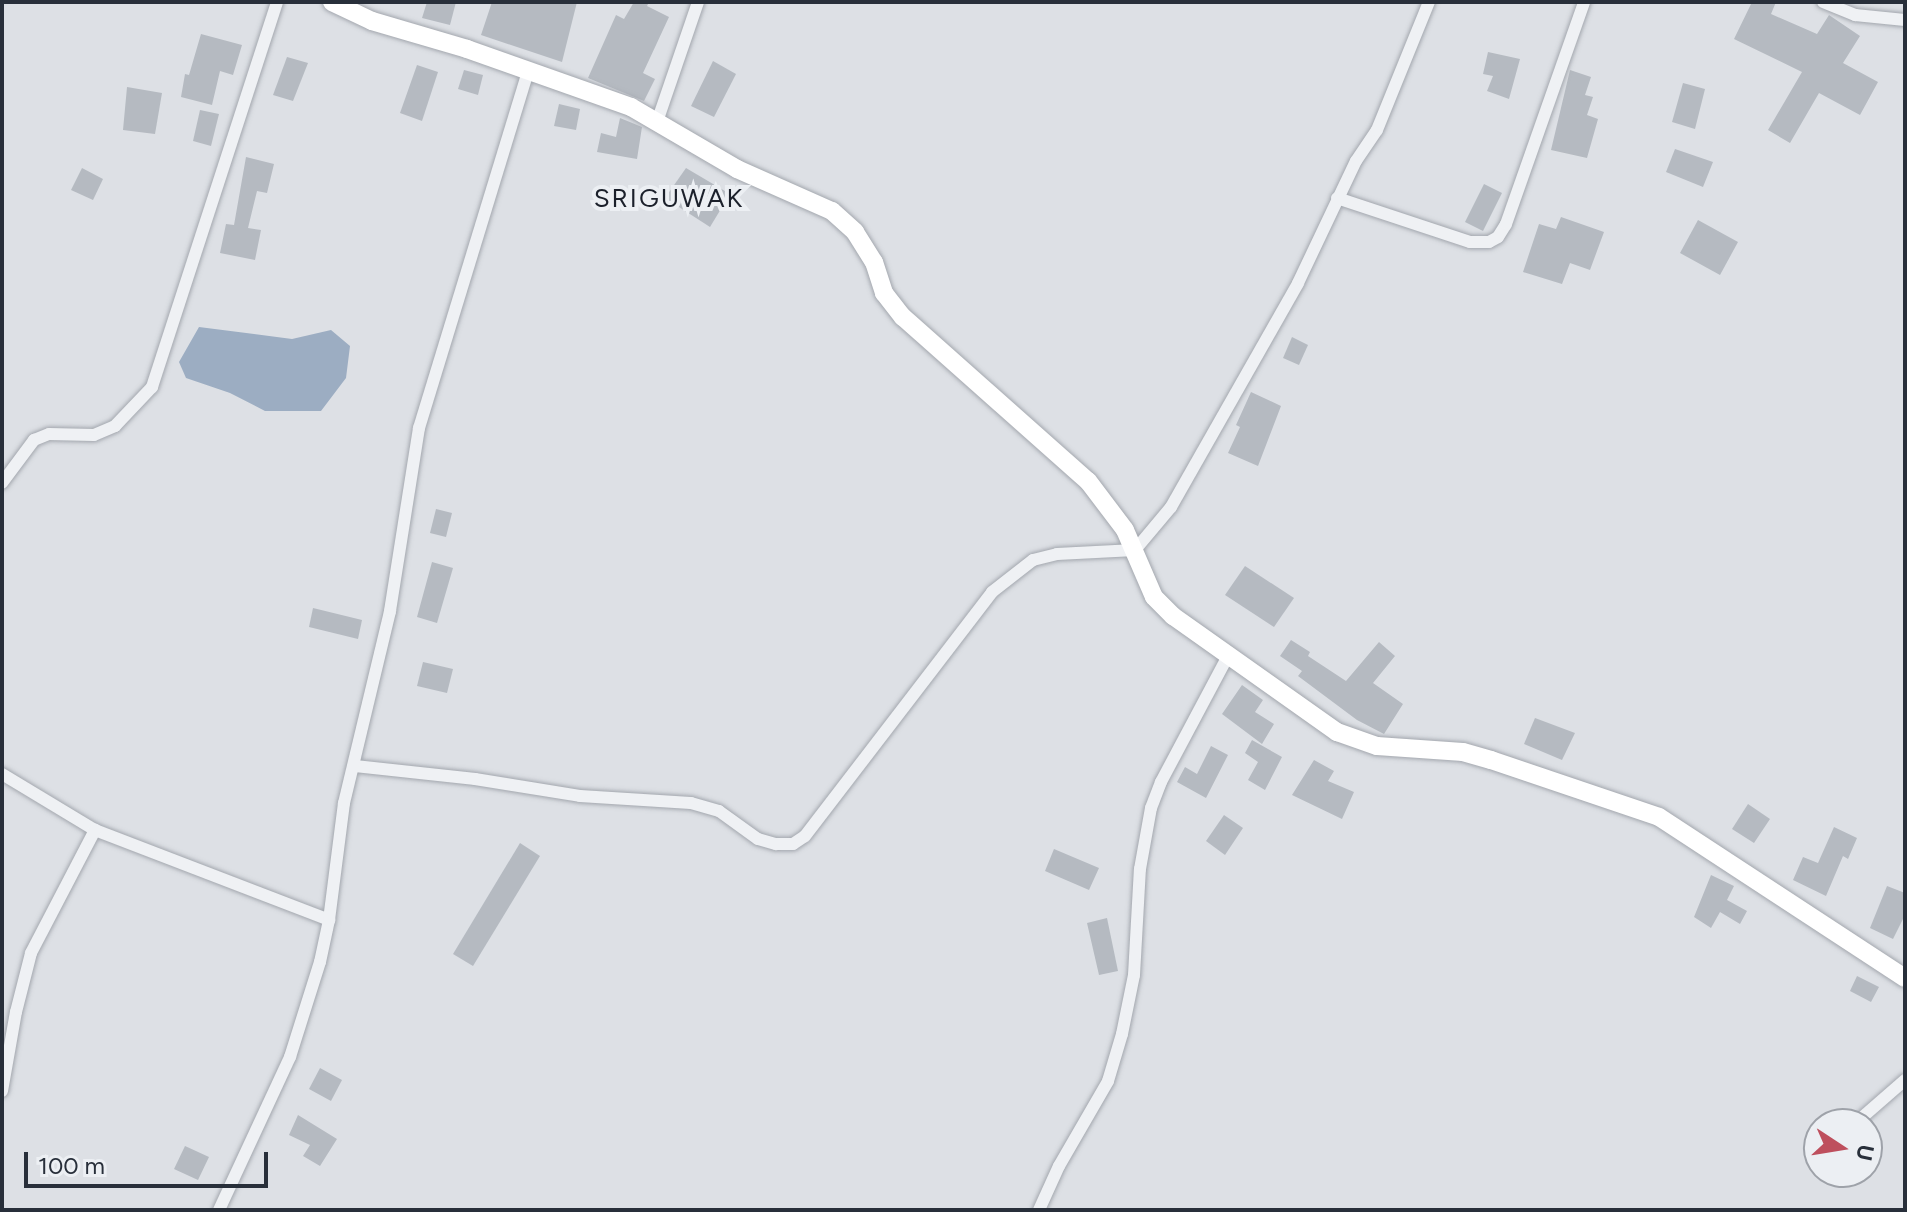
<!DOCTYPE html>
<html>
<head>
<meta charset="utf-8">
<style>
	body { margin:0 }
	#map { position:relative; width:1907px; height:1212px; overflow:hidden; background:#dde0e5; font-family:Figtree,sans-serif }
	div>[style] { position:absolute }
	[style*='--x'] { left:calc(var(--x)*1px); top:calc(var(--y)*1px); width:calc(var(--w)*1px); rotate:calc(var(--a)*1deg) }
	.water>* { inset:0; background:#9cadc2 }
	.building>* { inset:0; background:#b5bac1 }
	.roads { filter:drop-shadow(0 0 2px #a3a7ae) drop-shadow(0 0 2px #a3a7ae) }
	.street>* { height:12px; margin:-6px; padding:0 6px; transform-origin:6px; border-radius:6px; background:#eff1f4 }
	.secondary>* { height:18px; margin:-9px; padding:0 9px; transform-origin:9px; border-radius:9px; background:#fff }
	span { translate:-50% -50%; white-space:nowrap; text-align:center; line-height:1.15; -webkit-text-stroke:8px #eceff3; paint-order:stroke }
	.quarter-label { font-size:26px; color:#1b202b; letter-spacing:2px }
	.frame { position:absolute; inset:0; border:4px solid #282f3a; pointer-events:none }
	.north { position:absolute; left:1803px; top:1108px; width:80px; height:80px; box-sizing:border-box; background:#eceff3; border:2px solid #9ea2a9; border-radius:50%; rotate:102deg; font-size:22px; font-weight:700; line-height:32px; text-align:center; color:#282f3a }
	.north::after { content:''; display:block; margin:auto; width:28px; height:36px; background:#be4f5d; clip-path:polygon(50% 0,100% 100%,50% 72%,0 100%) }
	.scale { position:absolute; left:24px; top:1152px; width:244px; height:36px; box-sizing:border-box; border:4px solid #282f3a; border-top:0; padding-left:10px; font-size:24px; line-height:28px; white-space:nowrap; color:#282f3a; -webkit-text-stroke:6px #eceff3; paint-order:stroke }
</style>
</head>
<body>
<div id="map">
	<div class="water">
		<i style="clip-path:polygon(199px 327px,292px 339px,331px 330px,350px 346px,346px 378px,321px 411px,265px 411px,230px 393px,186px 378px,179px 362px)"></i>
	</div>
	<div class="building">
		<i style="clip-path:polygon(427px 2px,456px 2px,450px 25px,422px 18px)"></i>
		<i style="clip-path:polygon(492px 2px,577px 2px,562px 62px,481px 35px)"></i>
		<i style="clip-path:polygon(634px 2px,649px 2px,647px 6px,669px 17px,643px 73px,655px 79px,644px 101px,588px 78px,616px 15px,624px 19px)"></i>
		<i style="clip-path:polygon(1752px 2px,1776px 2px,1771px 14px,1817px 34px,1829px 15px,1860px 36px,1843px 63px,1878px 82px,1860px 115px,1819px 93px,1790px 143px,1768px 130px,1802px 72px,1734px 39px)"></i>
		<i style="clip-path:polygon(201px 34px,242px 45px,233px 75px,220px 71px,212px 105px,181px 97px,185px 74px,189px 75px)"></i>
		<i style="clip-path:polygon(1488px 52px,1520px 59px,1509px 99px,1487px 91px,1493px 76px,1483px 74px)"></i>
		<i style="clip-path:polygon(287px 57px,308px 63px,293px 101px,273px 95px)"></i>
		<i style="clip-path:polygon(713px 61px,736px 74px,714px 117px,691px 106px)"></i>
		<i style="clip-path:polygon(417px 65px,438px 72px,422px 121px,400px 113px)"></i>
		<i style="clip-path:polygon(464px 70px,483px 75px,478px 95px,458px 89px)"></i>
		<i style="clip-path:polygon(1570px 70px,1591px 77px,1585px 95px,1593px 97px,1587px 115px,1598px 119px,1587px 158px,1551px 150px)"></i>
		<i style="clip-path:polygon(1683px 83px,1705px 89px,1695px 129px,1672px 122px)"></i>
		<i style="clip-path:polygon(127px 87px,162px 93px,155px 134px,123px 130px)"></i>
		<i style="clip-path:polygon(559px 104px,580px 109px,576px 130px,554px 126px)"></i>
		<i style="clip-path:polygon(200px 110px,219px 114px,211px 146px,193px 141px)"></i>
		<i style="clip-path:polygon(620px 118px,642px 127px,637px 159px,597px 152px,601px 133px,616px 137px)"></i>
		<i style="clip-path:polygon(1675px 149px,1713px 162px,1703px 187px,1666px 172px)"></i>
		<i style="clip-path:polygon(246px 157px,274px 164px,267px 193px,257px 191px,248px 228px,261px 230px,255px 260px,220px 253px,226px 224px,234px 225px)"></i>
		<i style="clip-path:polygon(82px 168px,103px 179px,93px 200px,71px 190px)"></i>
		<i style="clip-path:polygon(686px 168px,730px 194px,710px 227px,665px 198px)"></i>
		<i style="clip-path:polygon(1484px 184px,1502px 193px,1483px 231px,1465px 222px)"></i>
		<i style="clip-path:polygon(1561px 217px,1604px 232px,1590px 270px,1570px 263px,1562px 284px,1523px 272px,1539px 224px,1556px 229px)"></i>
		<i style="clip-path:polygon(1698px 220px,1738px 242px,1720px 275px,1680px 253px)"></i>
		<i style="clip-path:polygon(1292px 337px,1308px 345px,1299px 365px,1283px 358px)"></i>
		<i style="clip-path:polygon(1251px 392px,1281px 406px,1258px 466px,1228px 453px,1240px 427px,1236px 425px)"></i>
		<i style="clip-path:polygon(436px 509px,452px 513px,446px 537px,430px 533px)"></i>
		<i style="clip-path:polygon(432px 562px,453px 568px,437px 623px,417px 617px)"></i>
		<i style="clip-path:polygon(1245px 566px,1294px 598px,1274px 627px,1225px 595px)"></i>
		<i style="clip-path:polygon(313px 608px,362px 620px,358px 639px,309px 627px)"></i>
		<i style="clip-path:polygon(1291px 640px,1310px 652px,1308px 656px,1346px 681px,1379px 642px,1395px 656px,1373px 683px,1403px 704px,1384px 734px,1357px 720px,1298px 676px,1302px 671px,1280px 656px)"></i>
		<i style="clip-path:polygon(423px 662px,453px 669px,447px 693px,417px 686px)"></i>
		<i style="clip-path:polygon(1242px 685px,1263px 700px,1255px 712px,1274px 724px,1262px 744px,1222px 714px)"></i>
		<i style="clip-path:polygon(1535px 718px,1575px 733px,1562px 760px,1524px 744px)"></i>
		<i style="clip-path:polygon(1252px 740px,1282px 757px,1265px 790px,1248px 780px,1258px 762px,1245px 753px)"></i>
		<i style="clip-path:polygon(1211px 746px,1228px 755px,1206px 798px,1177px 782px,1185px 767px,1197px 774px)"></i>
		<i style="clip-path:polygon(1314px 760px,1334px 771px,1328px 781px,1354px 792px,1342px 819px,1292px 795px)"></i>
		<i style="clip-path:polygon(1748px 804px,1770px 819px,1754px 843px,1732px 829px)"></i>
		<i style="clip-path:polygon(1224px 815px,1243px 828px,1225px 855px,1206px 841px)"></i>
		<i style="clip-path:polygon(1834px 827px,1857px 838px,1848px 859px,1843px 856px,1826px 896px,1793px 880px,1803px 857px,1818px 863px)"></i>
		<i style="clip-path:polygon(520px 843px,540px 856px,473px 966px,453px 954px)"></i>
		<i style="clip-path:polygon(1054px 849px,1099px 868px,1089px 890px,1045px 871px)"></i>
		<i style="clip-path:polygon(1711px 875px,1734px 886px,1727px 900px,1747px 911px,1740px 924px,1720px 912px,1711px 928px,1694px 917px)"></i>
		<i style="clip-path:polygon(1887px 886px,1905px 893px,1905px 915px,1893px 939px,1870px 928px)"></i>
		<i style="clip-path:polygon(1107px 918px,1118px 971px,1099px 975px,1087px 923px)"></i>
		<i style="clip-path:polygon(1857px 976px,1879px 987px,1871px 1002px,1850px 991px)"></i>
		<i style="clip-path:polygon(320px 1068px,342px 1080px,331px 1101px,309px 1089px)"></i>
		<i style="clip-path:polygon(298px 1115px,337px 1139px,320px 1166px,303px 1156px,310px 1145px,289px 1135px)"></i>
		<i style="clip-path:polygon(185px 1146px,209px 1157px,198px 1180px,174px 1169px)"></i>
	</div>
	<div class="roads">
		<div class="street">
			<i style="--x:1823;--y:2;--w:35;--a:22"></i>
			<i style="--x:1855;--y:15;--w:50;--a:5.7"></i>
			<i style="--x:658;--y:119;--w:124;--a:-71.1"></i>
			<i style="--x:1337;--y:198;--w:140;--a:18.3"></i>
			<i style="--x:1470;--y:242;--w:19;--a:0"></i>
			<i style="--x:1489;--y:242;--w:10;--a:-29"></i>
			<i style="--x:1498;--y:237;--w:15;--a:-58"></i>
			<i style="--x:1506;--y:224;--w:235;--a:-70.6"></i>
			<i style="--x:2;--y:483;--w:54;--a:-53.3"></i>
			<i style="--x:34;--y:440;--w:16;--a:-22"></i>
			<i style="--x:49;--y:434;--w:45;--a:1.3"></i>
			<i style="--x:94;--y:435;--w:23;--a:-23"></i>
			<i style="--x:115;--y:426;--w:54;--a:-46.5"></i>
			<i style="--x:152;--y:387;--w:405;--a:-72"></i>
			<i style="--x:355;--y:766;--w:121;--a:6.2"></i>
			<i style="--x:475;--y:779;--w:106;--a:9.2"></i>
			<i style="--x:580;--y:796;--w:111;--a:3.6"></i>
			<i style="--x:691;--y:803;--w:29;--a:16"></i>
			<i style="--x:719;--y:811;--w:48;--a:35.7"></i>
			<i style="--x:758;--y:839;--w:19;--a:16"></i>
			<i style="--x:776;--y:844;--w:17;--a:0"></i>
			<i style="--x:793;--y:844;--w:14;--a:-34"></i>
			<i style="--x:805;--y:836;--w:307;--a:-52.5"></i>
			<i style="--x:992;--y:592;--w:52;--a:-38"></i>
			<i style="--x:1033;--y:560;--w:25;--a:-14"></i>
			<i style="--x:1057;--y:554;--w:78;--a:-2.9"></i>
			<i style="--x:1135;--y:550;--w:56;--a:-50.1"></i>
			<i style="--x:1171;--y:507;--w:257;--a:-60.4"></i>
			<i style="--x:1298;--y:283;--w:135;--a:-64.6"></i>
			<i style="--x:1356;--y:161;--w:37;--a:-56"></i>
			<i style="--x:1377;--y:130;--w:138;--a:-67.9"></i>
			<i style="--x:2;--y:774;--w:109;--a:31.1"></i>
			<i style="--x:95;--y:830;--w:251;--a:21"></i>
			<i style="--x:2;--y:1091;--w:80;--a:-80"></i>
			<i style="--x:16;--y:1012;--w:61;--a:-75.7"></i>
			<i style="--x:31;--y:953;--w:139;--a:-62.5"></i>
			<i style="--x:1859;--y:1120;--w:61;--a:-41"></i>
			<i style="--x:219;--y:1210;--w:169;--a:-65.1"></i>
			<i style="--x:290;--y:1057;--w:100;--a:-72.5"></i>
			<i style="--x:320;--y:962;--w:43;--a:-77.9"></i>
			<i style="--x:329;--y:920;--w:118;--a:-82.7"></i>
			<i style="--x:344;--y:803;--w:197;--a:-76.5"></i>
			<i style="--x:390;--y:611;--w:185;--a:-81"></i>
			<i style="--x:419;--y:428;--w:373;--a:-73"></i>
			<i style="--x:1039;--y:1210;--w:48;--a:-65.6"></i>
			<i style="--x:1059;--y:1166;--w:98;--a:-60"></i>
			<i style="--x:1108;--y:1081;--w:49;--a:-73.4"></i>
			<i style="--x:1122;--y:1034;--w:60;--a:-78.5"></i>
			<i style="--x:1134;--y:975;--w:106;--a:-86.8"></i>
			<i style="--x:1140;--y:869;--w:62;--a:-79.8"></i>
			<i style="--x:1151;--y:808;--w:28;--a:-69"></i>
			<i style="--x:1161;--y:782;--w:145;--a:-62"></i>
		</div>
		<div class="secondary">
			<i style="--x:332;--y:2;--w:44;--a:25.4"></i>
			<i style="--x:372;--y:21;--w:99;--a:16.4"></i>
			<i style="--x:467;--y:49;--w:174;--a:19.5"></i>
			<i style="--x:631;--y:107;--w:123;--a:30.3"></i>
			<i style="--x:737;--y:169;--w:104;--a:23.9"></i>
			<i style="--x:832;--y:211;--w:31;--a:42"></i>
			<i style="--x:855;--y:232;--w:36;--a:58"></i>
			<i style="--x:874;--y:262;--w:33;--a:72"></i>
			<i style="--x:884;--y:293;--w:31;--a:52"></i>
			<i style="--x:903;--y:317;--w:247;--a:41.6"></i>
			<i style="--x:1088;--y:481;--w:61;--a:52.9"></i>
			<i style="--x:1125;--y:530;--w:73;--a:66.6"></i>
			<i style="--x:1154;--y:597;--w:27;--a:45"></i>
			<i style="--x:1173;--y:616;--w:201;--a:35.3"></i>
			<i style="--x:1337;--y:732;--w:42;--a:19.3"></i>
			<i style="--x:1377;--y:746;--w:86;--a:4"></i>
			<i style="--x:1463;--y:752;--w:29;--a:16"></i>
			<i style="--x:1491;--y:760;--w:177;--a:18.7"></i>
			<i style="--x:1659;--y:817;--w:294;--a:33.2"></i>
		</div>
	</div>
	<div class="quarter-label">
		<span style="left:669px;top:199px">SRIGUWAK</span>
	</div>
	<div class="frame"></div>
	<div class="north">U</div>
	<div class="scale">100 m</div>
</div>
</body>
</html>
